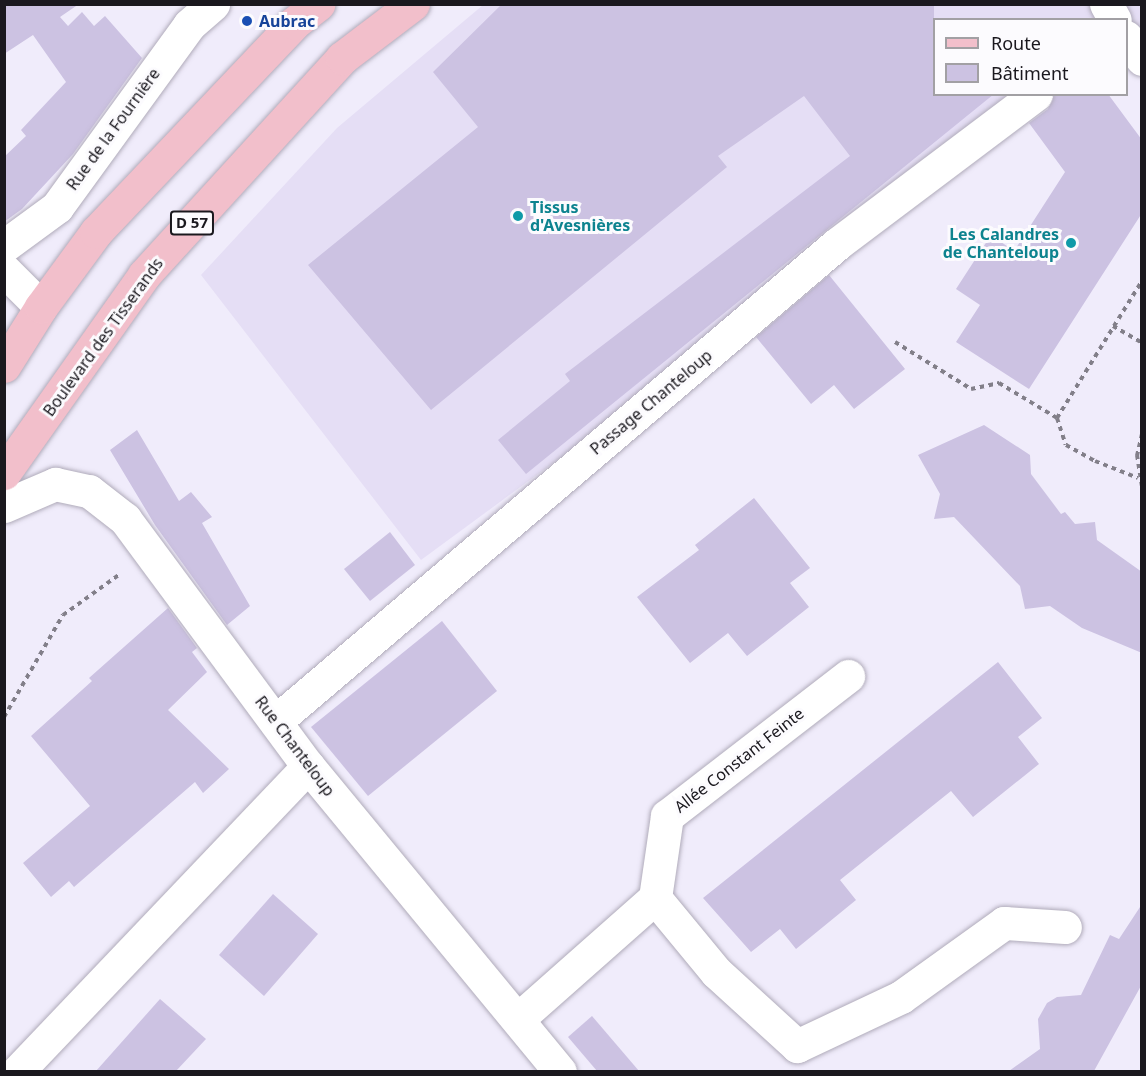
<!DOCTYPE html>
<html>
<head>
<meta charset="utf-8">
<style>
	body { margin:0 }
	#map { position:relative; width:1146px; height:1076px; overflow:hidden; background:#f0ecfb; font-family:"Noto Sans",sans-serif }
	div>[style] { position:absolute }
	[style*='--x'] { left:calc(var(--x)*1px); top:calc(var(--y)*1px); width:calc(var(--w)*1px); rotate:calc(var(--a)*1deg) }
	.built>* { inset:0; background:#e5def5 }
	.building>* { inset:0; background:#ccc2e2 }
	.path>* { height:4px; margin-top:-2px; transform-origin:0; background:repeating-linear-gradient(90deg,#827f89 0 4.5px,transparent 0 9px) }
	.roads { filter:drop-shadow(0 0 2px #b0abba) drop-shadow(0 0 2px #b0abba) }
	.minor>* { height:33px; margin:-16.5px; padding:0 16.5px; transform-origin:16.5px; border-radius:16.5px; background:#fff }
	.major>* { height:33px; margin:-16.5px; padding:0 16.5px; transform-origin:16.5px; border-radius:16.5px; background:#f2bfcb }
	.dots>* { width:16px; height:16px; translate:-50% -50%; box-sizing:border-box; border:3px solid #fcfbfe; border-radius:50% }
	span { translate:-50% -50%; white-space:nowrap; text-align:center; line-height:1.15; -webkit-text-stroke:6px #fcfbfe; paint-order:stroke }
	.shield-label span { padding:2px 4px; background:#fcfbfe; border:2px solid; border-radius:4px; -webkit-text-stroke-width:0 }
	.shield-label { font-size:15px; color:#1a181e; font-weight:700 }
	.transit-label { font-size:16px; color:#164399; font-weight:700 }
	.left { translate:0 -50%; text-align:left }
	.street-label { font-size:16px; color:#1a181e }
	.culture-label { font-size:16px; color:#0d838f; font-weight:700 }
	.right { translate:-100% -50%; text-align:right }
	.frame { position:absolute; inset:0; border:6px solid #1a181e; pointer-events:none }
	.legend { position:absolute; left:933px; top:18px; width:195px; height:78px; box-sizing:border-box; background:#fcfbfe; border:2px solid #a2a0a4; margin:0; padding:8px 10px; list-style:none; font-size:18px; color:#1a181e }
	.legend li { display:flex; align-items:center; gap:12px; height:30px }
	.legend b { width:30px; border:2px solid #a2a0a4 }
</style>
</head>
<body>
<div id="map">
	<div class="built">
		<i style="clip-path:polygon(483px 5px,1141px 5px,1141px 30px,1127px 41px,1126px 20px,934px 20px,934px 94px,1054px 95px,421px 560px,201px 275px,337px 128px)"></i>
	</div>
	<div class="building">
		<i style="clip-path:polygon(4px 4px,79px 4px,60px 17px,68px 26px,82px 12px,94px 26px,105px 16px,142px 58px,73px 154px,22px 209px,4px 222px,4px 157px,26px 136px,21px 130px,66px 82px,33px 35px,4px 54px)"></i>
		<i style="clip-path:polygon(502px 4px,934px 4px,934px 94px,994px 94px,526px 474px,498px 440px,570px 381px,565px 374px,850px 156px,804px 96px,718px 156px,727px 167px,431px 410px,308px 265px,478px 127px,433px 72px)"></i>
		<i style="clip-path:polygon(1054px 94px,1108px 94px,1142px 140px,1142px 213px,1029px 389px,956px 342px,980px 305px,956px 289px,991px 235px,1014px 251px,1065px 172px,1029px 123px,1048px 109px)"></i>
		<i style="clip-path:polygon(829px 275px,905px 369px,854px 409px,834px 385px,811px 404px,756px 337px)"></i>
		<i style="clip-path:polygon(984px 425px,1030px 455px,1031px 474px,1061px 514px,1065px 512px,1075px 524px,1095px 522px,1097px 540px,1142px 572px,1142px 653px,1082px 628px,1050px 606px,1025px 609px,1020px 586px,954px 517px,934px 519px,940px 494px,918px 455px)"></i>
		<i style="clip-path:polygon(137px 430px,179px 501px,191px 492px,212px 517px,202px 523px,250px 606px,227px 625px,155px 525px,110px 450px)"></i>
		<i style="clip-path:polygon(754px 498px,810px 568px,790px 583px,809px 607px,747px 656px,728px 633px,690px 663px,637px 597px,699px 550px,695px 545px)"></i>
		<i style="clip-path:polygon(390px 532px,415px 565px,370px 601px,344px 569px)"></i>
		<i style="clip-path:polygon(168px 608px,197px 648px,192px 652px,207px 672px,168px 710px,229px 769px,203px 793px,195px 782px,74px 887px,69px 881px,51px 897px,23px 863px,90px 806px,31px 736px,92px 681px,89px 678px)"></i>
		<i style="clip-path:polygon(442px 621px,497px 691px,368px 796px,311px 727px)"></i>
		<i style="clip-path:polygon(998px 662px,1042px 718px,1018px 737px,1039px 764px,973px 817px,951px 791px,840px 880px,856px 900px,796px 949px,780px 929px,751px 952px,703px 898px)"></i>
		<i style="clip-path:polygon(273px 894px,318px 934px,264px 996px,219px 955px)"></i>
		<i style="clip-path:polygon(1142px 904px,1142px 984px,1094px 1071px,1009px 1071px,1040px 1049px,1038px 1019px,1047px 1003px,1057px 997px,1081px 995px,1110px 935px,1119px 939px)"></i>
		<i style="clip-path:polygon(160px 999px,206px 1039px,176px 1071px,96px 1071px)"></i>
		<i style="clip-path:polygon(592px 1016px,639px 1071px,597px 1071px,568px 1037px)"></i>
	</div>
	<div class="path">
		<i style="--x:1113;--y:326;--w:34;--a:30"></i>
		<i style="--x:895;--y:342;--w:89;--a:31.7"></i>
		<i style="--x:971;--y:389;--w:29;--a:-12"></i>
		<i style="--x:999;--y:383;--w:68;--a:31.1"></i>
		<i style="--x:1057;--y:418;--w:28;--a:72"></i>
		<i style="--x:1066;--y:445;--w:33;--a:29"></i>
		<i style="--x:1095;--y:461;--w:46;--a:21.6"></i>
		<i style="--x:1057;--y:418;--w:161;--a:-58.2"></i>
		<i style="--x:1142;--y:434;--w:22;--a:103"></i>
		<i style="--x:1137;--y:455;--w:31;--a:81"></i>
		<i style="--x:4;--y:717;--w:118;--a:-60"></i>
		<i style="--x:63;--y:615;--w:70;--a:-35.7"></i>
	</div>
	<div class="roads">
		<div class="minor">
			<i style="--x:1106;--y:4;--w:18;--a:61"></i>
			<i style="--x:1126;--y:37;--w:27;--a:54"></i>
			<i style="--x:4;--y:246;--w:66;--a:-36.3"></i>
			<i style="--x:57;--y:207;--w:225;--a:-54"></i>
			<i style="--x:189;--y:25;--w:32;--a:-41"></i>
			<i style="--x:4;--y:270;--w:52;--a:45"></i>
			<i style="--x:4;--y:506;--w:56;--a:-23.3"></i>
			<i style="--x:55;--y:484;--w:35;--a:12"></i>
			<i style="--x:89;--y:491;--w:46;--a:37.9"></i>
			<i style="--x:125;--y:519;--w:307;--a:53.5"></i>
			<i style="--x:308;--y:766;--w:396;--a:50.5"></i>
			<i style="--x:276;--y:721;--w:736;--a:-40.37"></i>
			<i style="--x:837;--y:244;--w:249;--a:-37"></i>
			<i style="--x:655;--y:898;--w:96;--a:50.5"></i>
			<i style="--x:716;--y:972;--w:110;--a:42.4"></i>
			<i style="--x:797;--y:1046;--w:115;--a:-25.2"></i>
			<i style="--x:901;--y:997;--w:127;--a:-35.7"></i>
			<i style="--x:1004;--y:923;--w:61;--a:3.8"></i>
			<i style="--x:518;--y:1019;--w:183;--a:-41.5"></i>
			<i style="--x:655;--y:898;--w:83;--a:-81.7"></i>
			<i style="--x:667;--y:816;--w:229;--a:-37.7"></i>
			<i style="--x:17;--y:1072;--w:422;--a:-46.4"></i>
		</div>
		<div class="major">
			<i style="--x:4;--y:366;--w:70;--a:-57.9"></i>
			<i style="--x:41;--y:307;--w:93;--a:-53.7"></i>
			<i style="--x:96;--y:232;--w:288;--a:-46.5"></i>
			<i style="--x:294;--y:23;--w:31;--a:-38"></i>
			<i style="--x:4;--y:473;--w:242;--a:-54.7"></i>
			<i style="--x:144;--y:275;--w:294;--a:-47.6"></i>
			<i style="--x:342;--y:58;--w:89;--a:-37.3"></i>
		</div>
	</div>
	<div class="dots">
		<i style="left:247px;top:21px;background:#1a4fb4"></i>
		<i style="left:518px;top:216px;background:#0f9aa8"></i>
		<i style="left:1071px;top:243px;background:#0f9aa8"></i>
	</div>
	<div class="shield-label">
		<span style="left:192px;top:223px">D 57</span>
	</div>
	<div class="transit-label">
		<span class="left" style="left:259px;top:21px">Aubrac</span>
	</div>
	<div class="street-label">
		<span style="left:113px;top:129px;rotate:-54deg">Rue de la Fournière</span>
		<span style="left:103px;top:337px;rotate:-54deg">Boulevard des Tisserands</span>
		<span style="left:651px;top:402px;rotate:-40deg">Passage Chanteloup</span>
		<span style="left:295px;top:746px;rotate:53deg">Rue Chanteloup</span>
		<span style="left:739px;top:760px;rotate:-38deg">Allée Constant Feinte</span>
	</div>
	<div class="culture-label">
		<span class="left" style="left:530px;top:216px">Tissus<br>d'Avesnières</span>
		<span class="right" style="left:1059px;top:243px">Les Calandres<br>de Chanteloup</span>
	</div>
	<div class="frame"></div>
	<ul class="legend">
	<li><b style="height:8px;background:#f2bfcb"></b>Route</li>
	<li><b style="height:16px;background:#ccc2e2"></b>Bâtiment</li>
	</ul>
</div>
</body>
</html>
